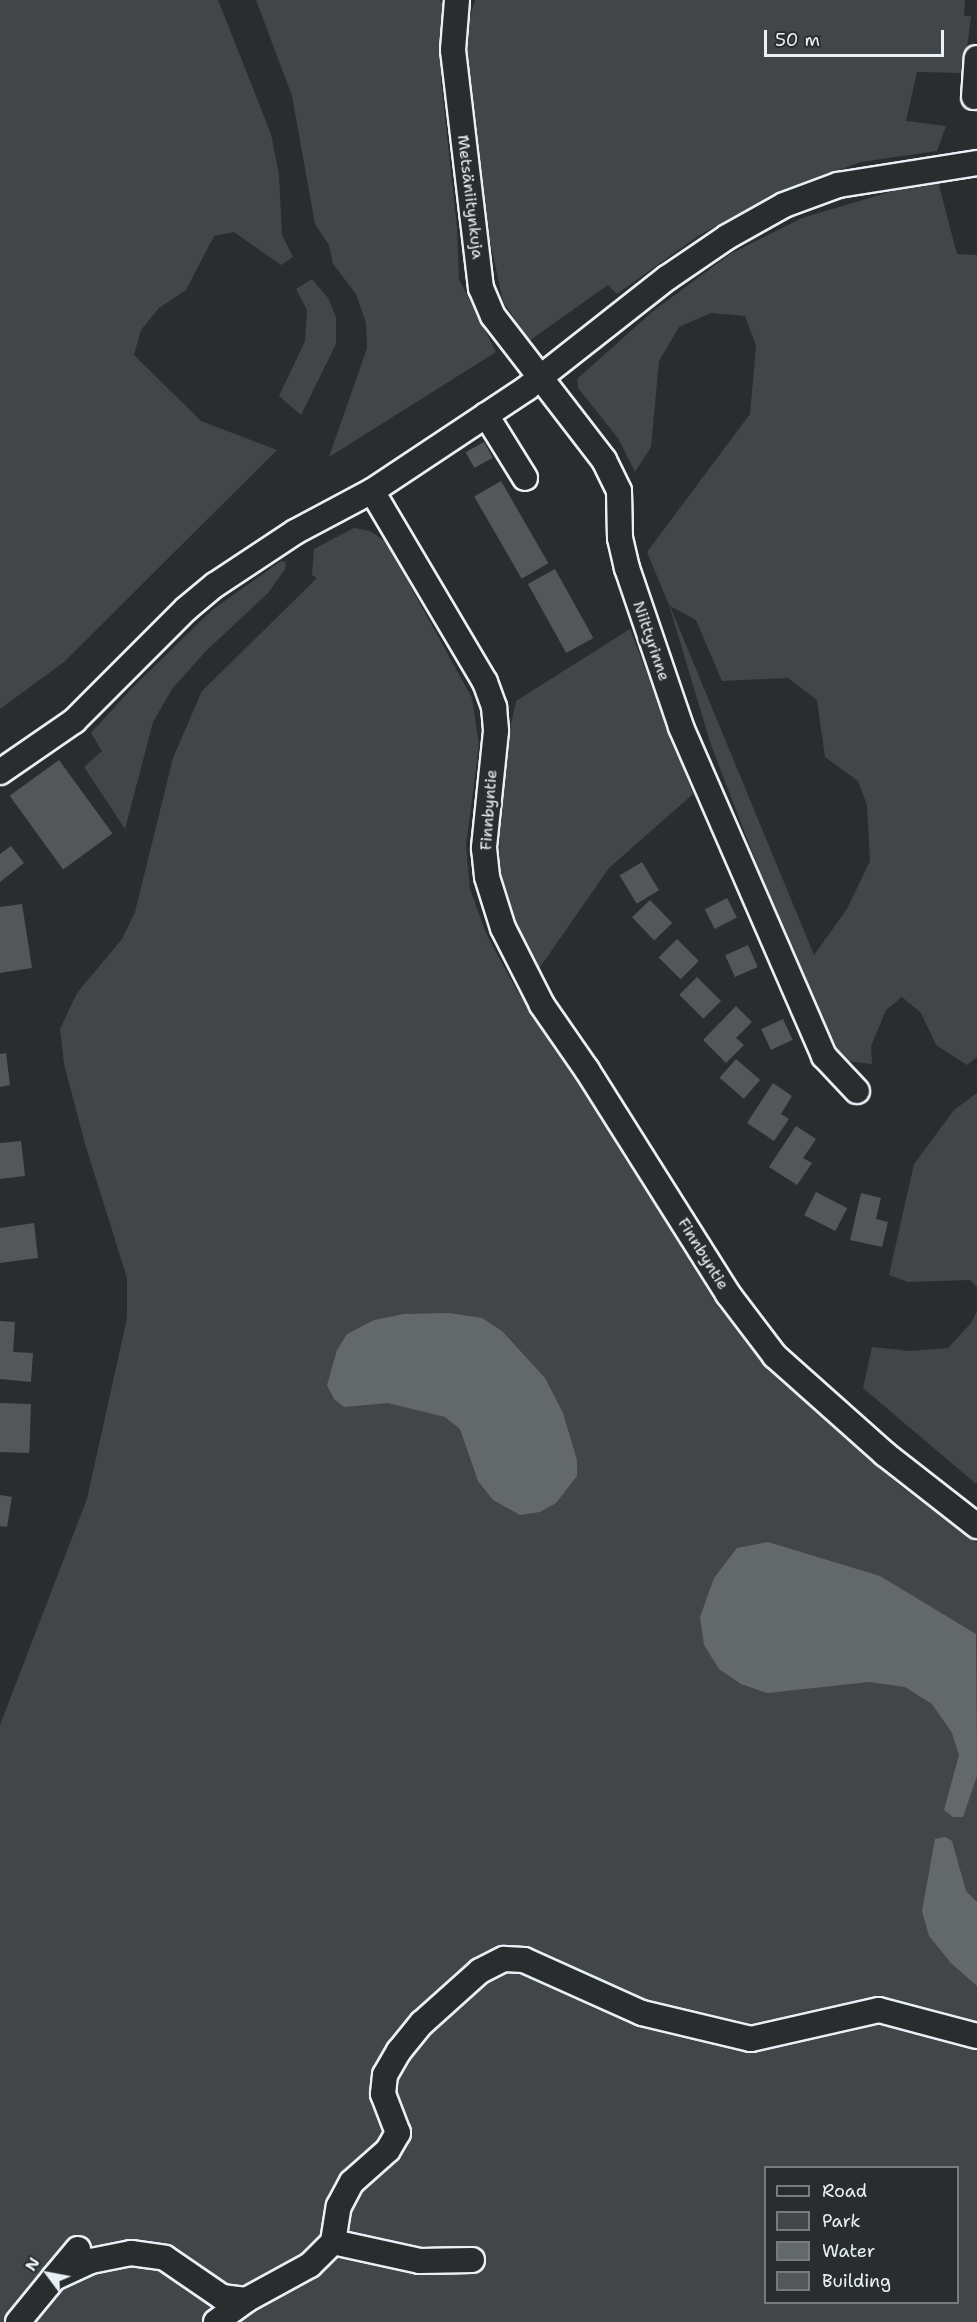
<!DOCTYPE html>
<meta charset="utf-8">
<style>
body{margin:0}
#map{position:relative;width:977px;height:2322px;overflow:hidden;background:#2a2d2e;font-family:"Shantell Sans",sans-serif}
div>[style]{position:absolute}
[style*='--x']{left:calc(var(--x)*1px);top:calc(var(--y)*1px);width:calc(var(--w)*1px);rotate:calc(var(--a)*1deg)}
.green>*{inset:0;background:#424648}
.water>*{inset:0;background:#63686b}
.building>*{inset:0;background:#535759;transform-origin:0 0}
.roads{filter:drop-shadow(2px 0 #e8f1f8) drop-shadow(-2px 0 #e8f1f8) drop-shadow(0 2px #e8f1f8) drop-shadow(0 -2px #e8f1f8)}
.minor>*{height:24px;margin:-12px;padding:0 12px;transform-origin:12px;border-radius:12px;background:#2a2d2e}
span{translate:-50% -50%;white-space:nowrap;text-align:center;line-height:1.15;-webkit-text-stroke:6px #2a2d2e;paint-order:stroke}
.street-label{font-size:16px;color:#e8f1f8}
.legend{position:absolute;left:764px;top:2166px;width:195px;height:138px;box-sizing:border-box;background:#2a2d2e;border:2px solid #767b7f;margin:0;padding:8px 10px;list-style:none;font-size:18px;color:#e8f1f8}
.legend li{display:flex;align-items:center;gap:12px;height:30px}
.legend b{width:30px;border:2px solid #767b7f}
.north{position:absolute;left:18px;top:2244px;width:60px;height:60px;-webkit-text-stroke:4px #2a2d2e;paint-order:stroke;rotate:302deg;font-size:16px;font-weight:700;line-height:24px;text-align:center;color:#e8f1f8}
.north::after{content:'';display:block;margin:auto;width:21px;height:27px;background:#e8f1f8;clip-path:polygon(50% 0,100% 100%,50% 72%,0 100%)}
.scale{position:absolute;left:764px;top:30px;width:180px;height:27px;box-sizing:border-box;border:3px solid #e8f1f8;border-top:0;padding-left:8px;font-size:18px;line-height:21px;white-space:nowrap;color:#e8f1f8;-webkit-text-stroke:4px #2a2d2e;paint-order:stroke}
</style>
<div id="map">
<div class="green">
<i style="clip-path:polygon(0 0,218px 0,271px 134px,279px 175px,282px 235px,293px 257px,281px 265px,234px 232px,214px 236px,186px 290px,159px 308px,141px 330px,134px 355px,201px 421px,277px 450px,64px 662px,0 709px)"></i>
<i style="clip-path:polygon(256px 0,440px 0,444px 8px,441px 79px,457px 228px,459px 279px,496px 352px,329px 457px,367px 348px,366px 323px,356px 294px,333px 264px,329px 245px,315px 224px,292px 96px)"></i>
<i style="clip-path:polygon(475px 0,965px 0,964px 16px,971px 16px,964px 73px,917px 72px,906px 121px,946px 126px,937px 151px,861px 162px,780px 191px,698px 236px,617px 294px,608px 285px,529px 341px,503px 301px,484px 214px,466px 88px,464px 37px)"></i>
<i style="clip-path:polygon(evenodd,937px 178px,957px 254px,977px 255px,977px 1057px,967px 1065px,936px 1045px,921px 1013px,902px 997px,886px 1010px,871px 1046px,872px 1064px,846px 1061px,835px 1049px,794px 961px,711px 745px,669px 605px,647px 552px,750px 414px,756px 346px,745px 316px,711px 313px,679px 327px,659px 361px,651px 447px,635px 472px,618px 438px,578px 388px,577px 379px,652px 312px,730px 254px,802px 218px,937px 178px,670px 606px,696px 620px,722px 681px,788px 678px,817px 700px,825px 757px,858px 781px,867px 805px,870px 861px,847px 909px,814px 955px,670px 606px)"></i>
<i style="clip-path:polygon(312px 279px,328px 298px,336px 317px,336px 344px,301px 415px,279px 396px,305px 341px,307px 310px,296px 289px)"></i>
<i style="clip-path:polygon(evenodd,354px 528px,370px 531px,386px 542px,472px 698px,479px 745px,466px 846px,470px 889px,486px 933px,517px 991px,587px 1093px,718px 1307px,794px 1390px,898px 1484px,977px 1543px,977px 2322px,0 2322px,0 1725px,87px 1499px,127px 1318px,127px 1278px,85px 1144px,64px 1064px,60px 1029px,77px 993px,122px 939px,135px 912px,173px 758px,202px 691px,317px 578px,312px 575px,314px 549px,354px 528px,766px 2168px,958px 2168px,958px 2302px,766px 2302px,766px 2168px)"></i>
<i style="clip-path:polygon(281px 561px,286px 562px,285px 569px,268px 593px,207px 650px,172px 689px,153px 722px,125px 829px,84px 767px,102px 751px,91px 733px,132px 688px,212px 610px)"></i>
<i style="clip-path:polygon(630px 629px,693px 794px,609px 868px,536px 973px,501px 885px,498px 819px,506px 747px,516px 701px)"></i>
<i style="clip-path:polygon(977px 1093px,977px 1287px,970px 1280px,908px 1282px,889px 1275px,914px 1164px,954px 1110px)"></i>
<i style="clip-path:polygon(977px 1311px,977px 1482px,975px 1483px,863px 1388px,872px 1347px,910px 1351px,948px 1348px,971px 1323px)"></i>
</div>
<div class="water">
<i style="clip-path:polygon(449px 1313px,482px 1318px,502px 1331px,545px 1378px,563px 1413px,577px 1460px,577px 1476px,556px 1503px,540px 1512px,520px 1515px,493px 1500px,478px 1481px,460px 1429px,445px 1417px,388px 1403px,344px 1407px,334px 1399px,327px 1385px,337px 1350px,347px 1334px,374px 1320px,404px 1314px)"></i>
<i style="clip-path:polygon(768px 1542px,880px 1576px,976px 1634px,977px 1776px,963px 1817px,953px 1817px,944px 1810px,959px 1755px,952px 1733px,932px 1704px,905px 1687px,869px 1682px,767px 1693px,741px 1684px,719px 1669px,704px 1645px,700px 1617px,714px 1578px,737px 1548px)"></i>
<i style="clip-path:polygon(945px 1837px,952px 1841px,966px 1891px,977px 1902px,977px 1986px,951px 1963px,929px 1936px,922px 1911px,935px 1839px)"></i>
</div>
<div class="building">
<i style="left:484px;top:442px;width:18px;height:21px;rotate:61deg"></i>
<i style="left:501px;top:481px;width:95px;height:31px;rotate:60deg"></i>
<i style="left:555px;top:569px;width:79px;height:31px;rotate:61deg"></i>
<i style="left:59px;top:760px;width:91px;height:61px;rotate:54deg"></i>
<i style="clip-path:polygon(11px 846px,24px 863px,0 882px,0 854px)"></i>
<i style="left:642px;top:862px;width:33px;height:26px;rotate:59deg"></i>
<i style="left:727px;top:898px;width:22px;height:25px;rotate:63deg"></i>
<i style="left:650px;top:900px;width:32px;height:25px;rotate:46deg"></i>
<i style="clip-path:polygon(22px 904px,32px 968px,0 973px,0 907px)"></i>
<i style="left:677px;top:939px;width:31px;height:26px;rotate:45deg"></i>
<i style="left:748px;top:945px;width:24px;height:25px;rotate:66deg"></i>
<i style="left:697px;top:977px;width:34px;height:25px;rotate:45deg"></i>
<i style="clip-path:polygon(736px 1006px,752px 1022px,736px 1038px,744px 1045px,726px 1063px,703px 1040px)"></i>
<i style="left:783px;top:1019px;width:23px;height:24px;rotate:65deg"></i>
<i style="clip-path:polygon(6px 1053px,10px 1085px,0 1087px,0 1054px)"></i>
<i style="left:736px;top:1059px;width:32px;height:25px;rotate:41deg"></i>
<i style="clip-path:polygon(773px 1083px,792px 1096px,781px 1114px,789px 1119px,774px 1141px,747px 1123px)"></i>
<i style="clip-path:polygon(796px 1126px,816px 1139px,803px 1158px,812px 1163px,797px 1185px,769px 1167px)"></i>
<i style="clip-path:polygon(21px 1141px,25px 1176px,0 1179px,0 1143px)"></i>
<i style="left:816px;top:1192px;width:35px;height:26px;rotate:27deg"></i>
<i style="clip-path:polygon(861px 1193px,881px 1198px,876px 1219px,888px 1222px,882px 1247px,850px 1240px)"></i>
<i style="clip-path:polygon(34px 1223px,38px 1258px,0 1263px,0 1228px)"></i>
<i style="clip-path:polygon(0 1321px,15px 1322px,13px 1352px,33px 1353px,31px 1382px,0 1379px)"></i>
<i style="left:0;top:1403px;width:31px;height:49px;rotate:2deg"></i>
<i style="clip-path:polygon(0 1495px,12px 1497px,7px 1527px,0 1526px)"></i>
</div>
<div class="roads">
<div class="minor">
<i style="--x:457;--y:0;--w:50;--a:94.6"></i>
<i style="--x:453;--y:50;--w:240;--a:83.3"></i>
<i style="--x:481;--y:288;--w:30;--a:67"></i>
<i style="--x:493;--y:316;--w:182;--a:52.4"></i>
<i style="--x:604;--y:460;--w:34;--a:64"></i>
<i style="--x:619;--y:491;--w:47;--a:88.8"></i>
<i style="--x:620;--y:538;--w:31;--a:77"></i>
<i style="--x:627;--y:568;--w:168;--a:71.2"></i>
<i style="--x:681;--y:727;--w:359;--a:66.5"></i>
<i style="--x:824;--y:1056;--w:48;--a:46.7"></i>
<i style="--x:974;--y:97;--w:39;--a:-86"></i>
<i style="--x:486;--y:415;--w:74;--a:58.2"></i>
<i style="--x:372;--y:491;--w:222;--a:59.4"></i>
<i style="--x:485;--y:682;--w:27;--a:70"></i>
<i style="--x:494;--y:707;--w:24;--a:85"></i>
<i style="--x:496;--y:731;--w:118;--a:95.9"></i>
<i style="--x:484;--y:848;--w:29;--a:84"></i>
<i style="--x:487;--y:877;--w:53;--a:72.6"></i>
<i style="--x:503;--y:928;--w:86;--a:63.1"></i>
<i style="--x:542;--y:1005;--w:79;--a:55.3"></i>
<i style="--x:587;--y:1070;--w:265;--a:57.8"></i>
<i style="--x:728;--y:1294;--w:78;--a:52.8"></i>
<i style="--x:775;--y:1356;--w:147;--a:41.7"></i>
<i style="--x:885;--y:1454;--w:117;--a:38"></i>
<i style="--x:0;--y:772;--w:90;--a:-34.6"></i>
<i style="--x:74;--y:721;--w:158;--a:-45"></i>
<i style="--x:186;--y:609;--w:38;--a:-40"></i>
<i style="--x:215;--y:585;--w:96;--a:-33.5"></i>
<i style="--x:295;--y:532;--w:87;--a:-28"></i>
<i style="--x:372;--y:491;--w:186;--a:-33.6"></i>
<i style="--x:527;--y:388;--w:178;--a:-38.2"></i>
<i style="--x:667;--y:278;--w:73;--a:-34.3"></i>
<i style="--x:727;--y:237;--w:65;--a:-29.3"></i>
<i style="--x:784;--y:205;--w:58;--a:-20.3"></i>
<i style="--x:838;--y:185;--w:141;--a:-9"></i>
<i style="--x:333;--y:2242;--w:89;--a:12.3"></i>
<i style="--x:420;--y:2261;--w:52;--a:-1.1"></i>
<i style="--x:78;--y:2249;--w:38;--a:130"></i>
<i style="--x:54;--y:2278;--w:41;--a:-24.7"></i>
<i style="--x:91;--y:2261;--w:41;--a:-11.3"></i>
<i style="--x:131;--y:2253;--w:34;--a:8"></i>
<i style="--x:165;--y:2258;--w:69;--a:34.4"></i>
<i style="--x:222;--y:2297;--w:24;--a:7"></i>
<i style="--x:18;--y:2322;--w:57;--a:-50.7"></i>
<i style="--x:216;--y:2322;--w:37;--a:-36"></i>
<i style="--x:246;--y:2300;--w:73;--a:-28.7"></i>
<i style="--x:310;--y:2265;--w:33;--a:-45"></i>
<i style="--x:333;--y:2242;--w:36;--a:-81"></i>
<i style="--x:339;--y:2206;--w:27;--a:-62"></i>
<i style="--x:352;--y:2182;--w:48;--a:-41.6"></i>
<i style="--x:388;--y:2150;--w:20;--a:-60"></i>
<i style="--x:398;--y:2133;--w:42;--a:-111"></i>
<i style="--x:383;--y:2094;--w:19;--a:-84"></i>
<i style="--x:385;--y:2075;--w:28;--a:-60"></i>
<i style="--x:399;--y:2051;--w:36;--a:-51"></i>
<i style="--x:422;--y:2023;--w:78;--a:-41.9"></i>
<i style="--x:480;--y:1971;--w:27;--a:-27"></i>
<i style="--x:504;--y:1959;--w:20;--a:3"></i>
<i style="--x:524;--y:1960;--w:129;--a:24.2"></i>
<i style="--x:642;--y:2013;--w:112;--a:13.4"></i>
<i style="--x:751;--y:2039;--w:131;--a:-12.8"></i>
<i style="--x:879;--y:2010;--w:101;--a:14.9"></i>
</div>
</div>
<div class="street-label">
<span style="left:470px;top:197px;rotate:83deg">Metsäniitynkuja</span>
<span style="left:651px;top:641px;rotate:71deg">Niittyrinne</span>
<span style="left:489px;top:810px;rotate:-86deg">Finnbyntie</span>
<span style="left:703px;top:1254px;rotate:58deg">Finnbyntie</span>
</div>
<ul class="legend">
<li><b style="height:8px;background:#2a2d2e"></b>Road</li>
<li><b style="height:16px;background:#424648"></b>Park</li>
<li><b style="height:16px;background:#63686b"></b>Water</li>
<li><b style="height:16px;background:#535759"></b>Building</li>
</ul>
<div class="north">N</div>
<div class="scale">50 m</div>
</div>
